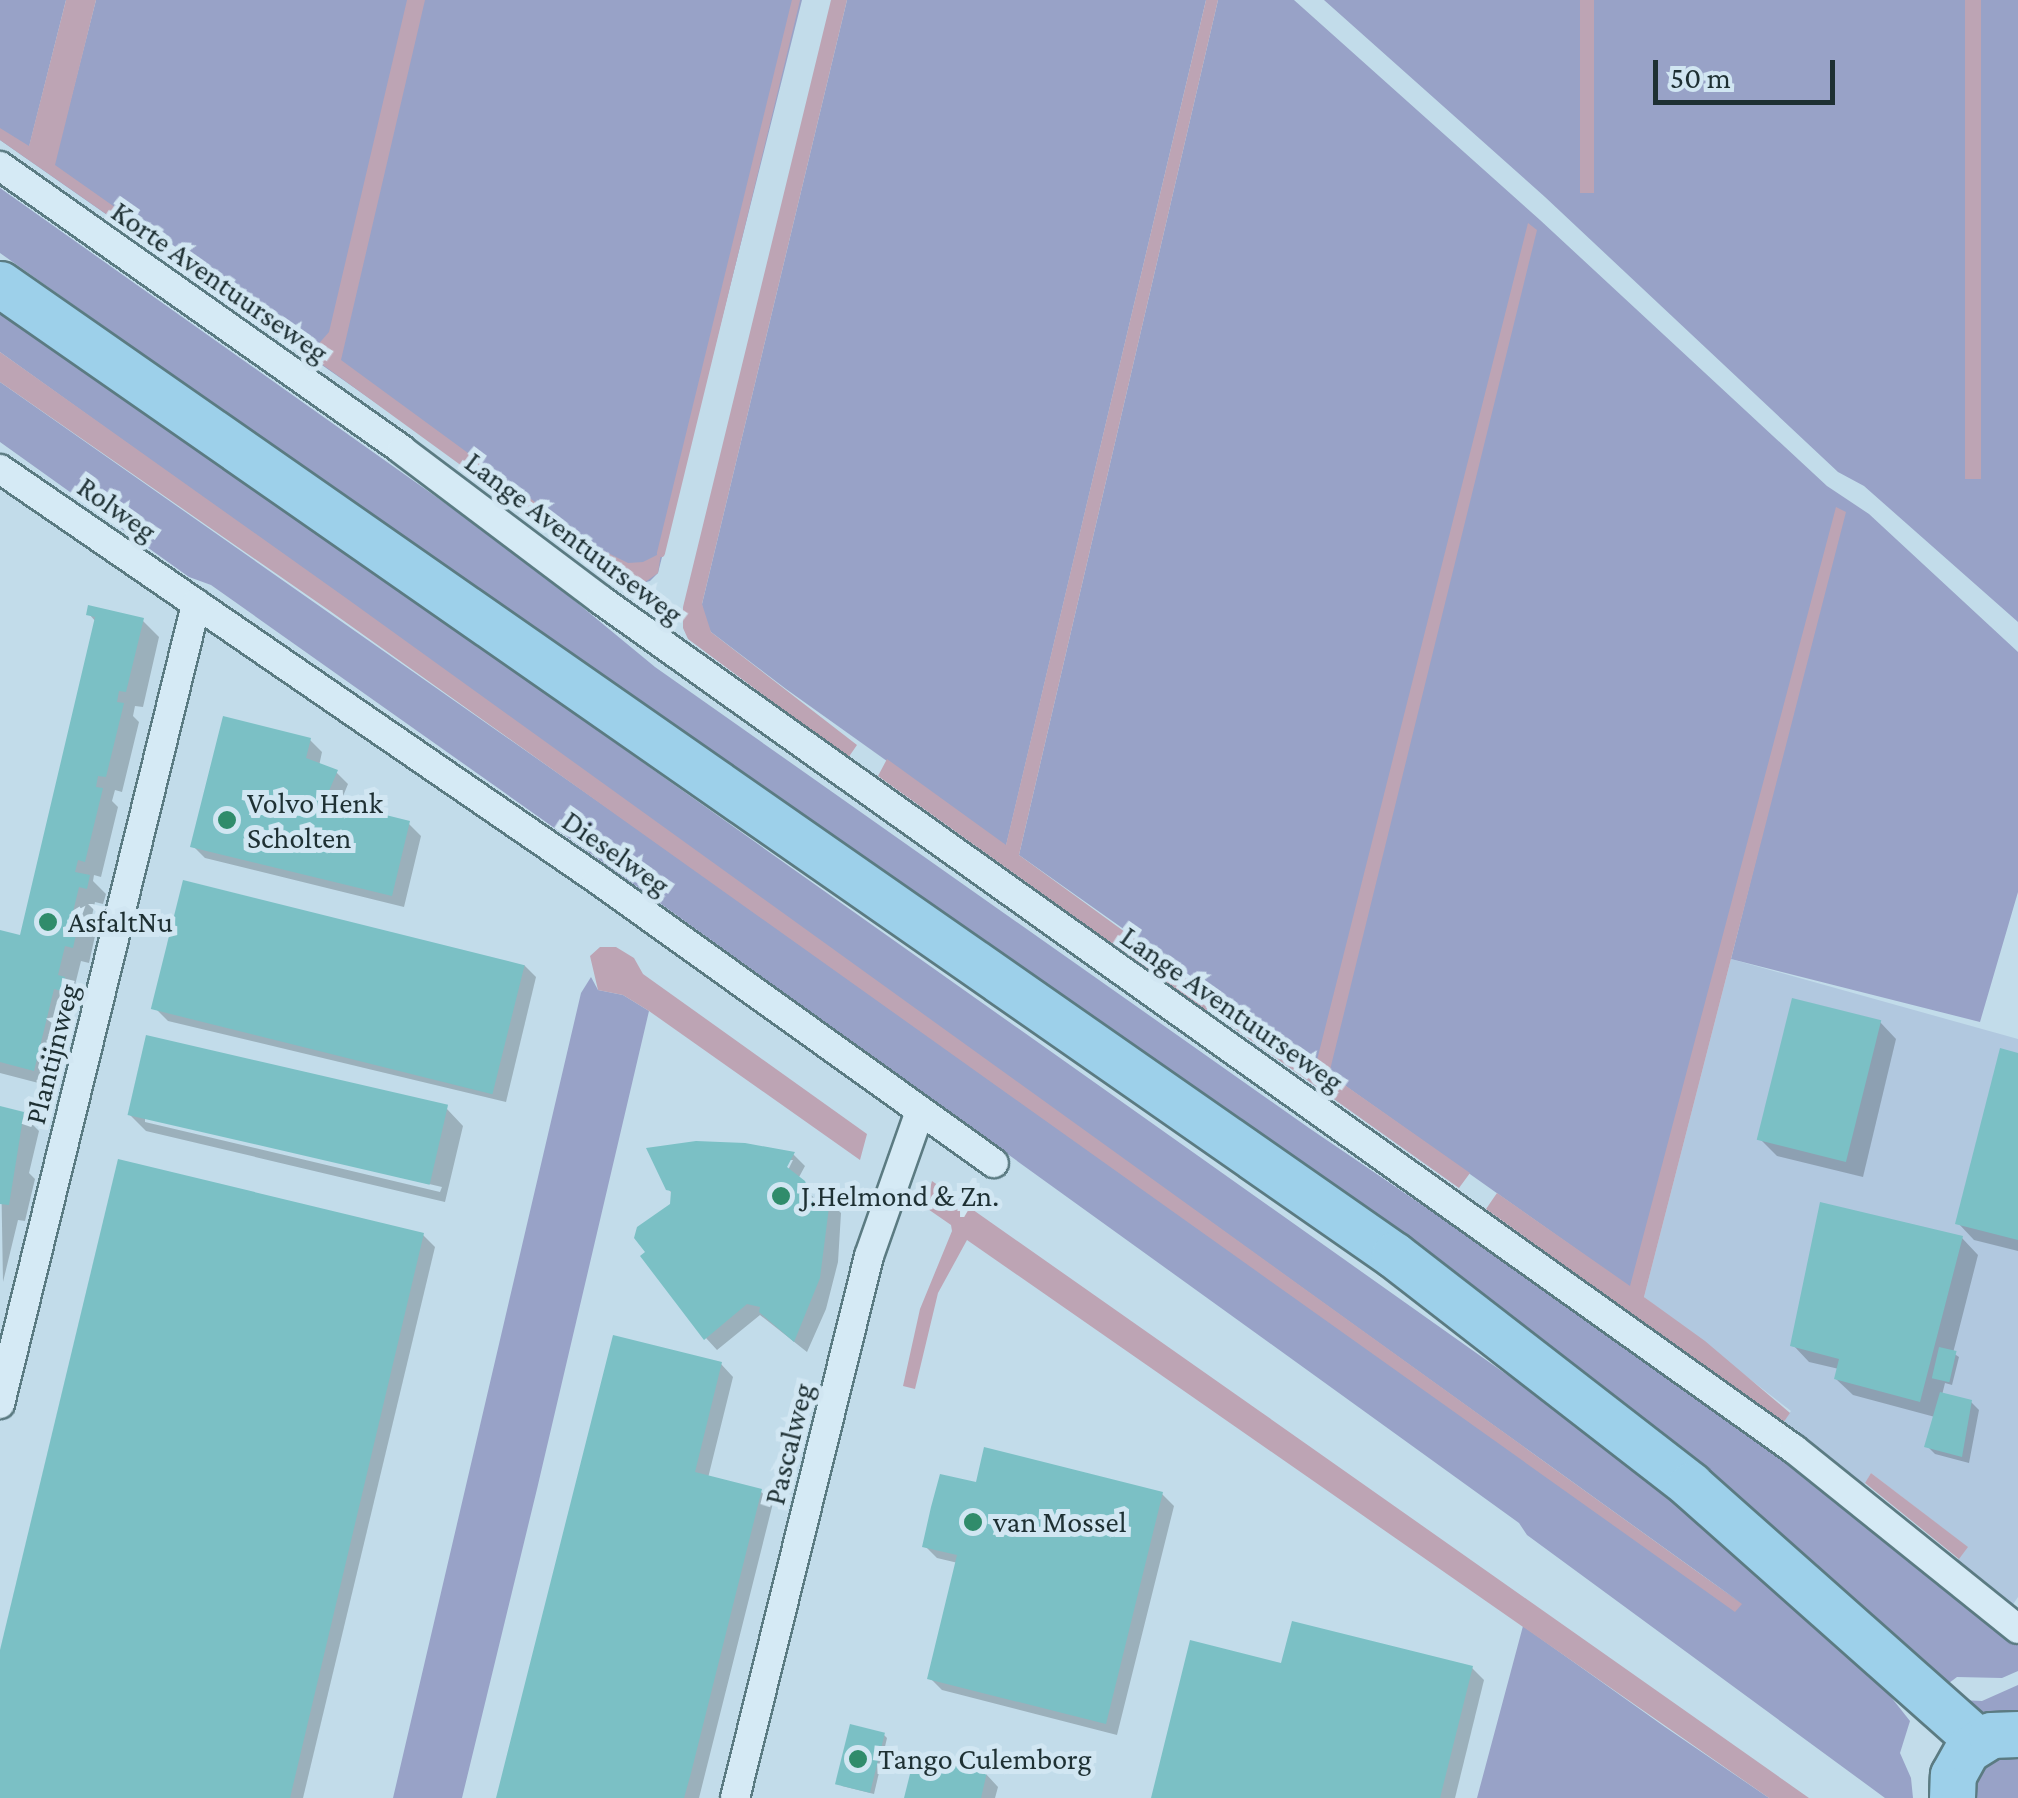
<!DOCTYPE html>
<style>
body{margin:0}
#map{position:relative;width:2018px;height:1798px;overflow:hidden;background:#c2dcea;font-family:"Crimson Pro",serif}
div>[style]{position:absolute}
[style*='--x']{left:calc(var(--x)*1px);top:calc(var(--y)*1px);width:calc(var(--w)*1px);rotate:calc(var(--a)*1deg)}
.farmland>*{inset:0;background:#b1c8df}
.green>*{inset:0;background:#98a2c7}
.water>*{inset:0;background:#bda4b4;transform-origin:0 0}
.shadow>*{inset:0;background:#0003}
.stream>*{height:8px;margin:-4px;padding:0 4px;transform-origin:4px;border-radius:4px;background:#bda4b4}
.building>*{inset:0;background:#7bc0c5;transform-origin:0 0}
.roads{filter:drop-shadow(2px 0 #5b7b82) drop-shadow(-2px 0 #5b7b82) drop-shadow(0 2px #5b7b82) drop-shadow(0 -2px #5b7b82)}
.street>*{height:28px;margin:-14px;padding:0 14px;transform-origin:14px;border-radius:14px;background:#d5eaf5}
.primary>*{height:45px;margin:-22.5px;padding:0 22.5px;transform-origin:22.5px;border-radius:22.5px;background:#9dd0ea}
.dots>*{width:28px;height:28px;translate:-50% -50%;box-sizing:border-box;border:5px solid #d1e6f2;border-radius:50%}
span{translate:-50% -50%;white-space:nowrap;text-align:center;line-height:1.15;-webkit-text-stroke:10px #d1e6f2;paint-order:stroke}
.street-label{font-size:30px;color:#1e3033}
.poi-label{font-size:30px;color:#1e3033}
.left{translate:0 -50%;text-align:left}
.scale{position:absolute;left:1653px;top:60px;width:182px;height:45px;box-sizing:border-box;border:5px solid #1e3033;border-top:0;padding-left:12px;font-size:30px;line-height:35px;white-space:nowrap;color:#1e3033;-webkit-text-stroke:8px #d1e6f2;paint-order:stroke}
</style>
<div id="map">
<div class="farmland">
<i style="clip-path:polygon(1731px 959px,2018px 1039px,2018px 1597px,2006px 1615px,1950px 1570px,1967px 1547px,1871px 1473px,1859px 1495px,1776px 1432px,1791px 1411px,1644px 1297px)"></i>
</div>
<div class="green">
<i style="clip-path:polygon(0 0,66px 0,29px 147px,54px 165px,96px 0,802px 0,658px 573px,650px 581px,628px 587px,419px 433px,0 140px)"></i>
<i style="clip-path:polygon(847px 0,1206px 0,1006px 846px,786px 689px,711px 632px,703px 619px,702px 604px)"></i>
<i style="clip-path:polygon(1218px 0,1294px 0,1540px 220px,1827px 486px,1869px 514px,2018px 652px,2018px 892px,1980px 1022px,1731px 959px,1781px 759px,1641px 1295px,1019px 855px)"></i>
<i style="clip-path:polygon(1324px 0,2018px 0,2018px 622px,1864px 486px,1838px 472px,1545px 197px)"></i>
<i style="clip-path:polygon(0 188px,524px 559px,655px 667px,1309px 1128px,1790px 1455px,2018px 1639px,2018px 1671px,2002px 1678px,1957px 1677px,1945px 1686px,1205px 1105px,0 253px)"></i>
<i style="clip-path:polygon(0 307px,1537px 1396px,1770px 1573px,1868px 1668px,1910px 1721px,1900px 1753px,1911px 1778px,1913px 1798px,1885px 1798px,1527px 1535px,1519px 1523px,618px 873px,211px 585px,189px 577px,0 442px,0 382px,1741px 1603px,0 352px)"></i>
<i style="clip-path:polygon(591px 977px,598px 990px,623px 995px,649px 1011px,537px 1489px,462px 1798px,393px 1798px,581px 993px)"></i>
<i style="clip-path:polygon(1523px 1626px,1665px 1727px,1769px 1798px,1477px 1798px)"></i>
<i style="clip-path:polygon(2018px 1685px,2018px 1720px,1975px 1723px,1960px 1700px,1982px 1701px)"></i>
<i style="clip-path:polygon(2006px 1753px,2018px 1758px,2018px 1798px,1973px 1798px,1971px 1785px,1982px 1764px)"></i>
</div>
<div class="water">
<i style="clip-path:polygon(66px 0,96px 0,55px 165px,315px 348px,329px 332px,407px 0,425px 0,341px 360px,598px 548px,628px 563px,643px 562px,661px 553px,658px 573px,641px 585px,628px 587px,330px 370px,0 140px,0 128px,29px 146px)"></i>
<i style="clip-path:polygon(831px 0,847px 0,702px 604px,711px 632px,857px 745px,848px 758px,688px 639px,683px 628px,683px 607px)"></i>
<i style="clip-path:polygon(1206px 0,1218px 0,1019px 855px,1213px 996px,1206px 1011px,878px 776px,887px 759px,1006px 845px)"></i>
<i style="left:1580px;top:0;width:14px;height:193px"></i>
<i style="left:1965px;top:0;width:16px;height:479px"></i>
<i style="clip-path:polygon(1528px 223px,1537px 230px,1329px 1074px,1470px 1173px,1459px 1188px,1228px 1024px,1236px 1009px,1316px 1064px)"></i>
<i style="clip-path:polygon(0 352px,346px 598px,1742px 1604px,1735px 1612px,330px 611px,0 382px)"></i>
<i style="clip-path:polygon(1836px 507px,1846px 512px,1644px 1297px,1705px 1341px,1790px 1413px,1783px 1423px,1486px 1209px,1497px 1193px,1630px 1286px)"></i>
<i style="clip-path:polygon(600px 947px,616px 947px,634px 958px,643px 974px,867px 1134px,860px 1160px,649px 1011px,623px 995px,598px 990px,590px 956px)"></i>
<i style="clip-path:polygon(932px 1181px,1258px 1410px,1809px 1798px,1769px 1798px,967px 1240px,938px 1293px,915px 1389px,903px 1386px,920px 1309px,952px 1231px,951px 1225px,925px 1207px)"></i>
<i style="clip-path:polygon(1871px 1473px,1968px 1547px,1959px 1559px,1865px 1483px)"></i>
</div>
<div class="shadow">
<i style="clip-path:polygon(89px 614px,143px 621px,159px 637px,143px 707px,135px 706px,133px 716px,139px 722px,122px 792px,115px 790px,112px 801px,118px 807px,101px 877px,94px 875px,93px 881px,106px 894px,103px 904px,95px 902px,89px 929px,95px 936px,89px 963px,81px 961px,74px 989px,81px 995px,78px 1006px,70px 1004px,50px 1086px,0 1073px,0 933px,22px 938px,96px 622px)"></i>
<i style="clip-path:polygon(310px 740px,322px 752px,319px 766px,336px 772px,348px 784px,339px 806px,409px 824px,421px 836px,404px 907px,205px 858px,193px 846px)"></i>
<i style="clip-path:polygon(524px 965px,536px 977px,506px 1102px,168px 1021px,156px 1009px)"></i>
<i style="clip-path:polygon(1880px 1022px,1896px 1039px,1863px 1177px,1777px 1156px,1760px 1139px)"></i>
<i style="clip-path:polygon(2018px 1055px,2018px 1251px,1974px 1240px,1958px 1223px)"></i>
<i style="clip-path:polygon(0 1109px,22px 1114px,39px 1131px,29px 1173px,35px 1179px,25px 1221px,18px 1220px,3px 1282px)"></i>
<i style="clip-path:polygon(evenodd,447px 1109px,463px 1126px,445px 1202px,146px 1131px,130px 1115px,447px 1109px,145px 1117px,442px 1187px,440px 1192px,145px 1122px,145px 1117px)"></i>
<i style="clip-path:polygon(evenodd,793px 1154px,805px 1166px,798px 1179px,819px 1204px,829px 1201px,841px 1213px,838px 1262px,826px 1309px,807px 1352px,760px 1315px,717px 1350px,706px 1338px,673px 1194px,668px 1189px,793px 1154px,788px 1160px,793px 1160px,783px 1180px,788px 1160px)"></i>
<i style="clip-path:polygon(423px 1235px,435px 1247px,303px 1798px,0 1798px,0 1655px)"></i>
<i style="clip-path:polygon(1962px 1238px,1978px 1255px,1953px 1353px,1959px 1357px,1952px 1385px,1945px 1383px,1942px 1395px,1971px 1402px,1979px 1410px,1969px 1463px,1935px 1454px,1927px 1446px,1935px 1417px,1853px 1395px,1836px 1379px,1839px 1369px,1809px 1362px,1793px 1345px)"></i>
<i style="clip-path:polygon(721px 1364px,733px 1377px,708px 1478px,760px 1491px,773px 1503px,699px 1798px,499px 1798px)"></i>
<i style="clip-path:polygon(1162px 1494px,1174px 1506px,1117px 1735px,942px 1690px,930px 1678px,958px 1563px,937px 1558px,925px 1546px)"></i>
<i style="clip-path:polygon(1283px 1666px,1472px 1668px,1484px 1680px,1455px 1798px,1154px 1798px)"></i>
<i style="clip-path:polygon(884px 1735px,887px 1738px,874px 1794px,842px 1786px,839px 1783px)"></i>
<i style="clip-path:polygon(986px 1774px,998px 1787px,995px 1798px,907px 1798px)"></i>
</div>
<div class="stream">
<i style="--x:661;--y:553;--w:569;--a:-76.28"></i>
</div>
<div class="building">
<i style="clip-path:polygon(88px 605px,144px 618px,126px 692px,119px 691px,117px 702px,124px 703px,106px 777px,98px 776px,96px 787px,103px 788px,85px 862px,78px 860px,75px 872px,90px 875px,87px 889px,79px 887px,72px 916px,80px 917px,73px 948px,65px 946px,58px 975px,65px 977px,62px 991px,54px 989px,34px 1071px,0 1062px,0 930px,20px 935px,95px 617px,86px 615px)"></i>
<i style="clip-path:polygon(223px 716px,311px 738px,306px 758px,338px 770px,325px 800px,410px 821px,392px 896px,190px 847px)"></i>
<i style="left:183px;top:880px;width:352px;height:133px;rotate:14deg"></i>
<i style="left:1792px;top:998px;width:92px;height:146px;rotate:14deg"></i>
<i style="left:146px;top:1035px;width:310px;height:82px;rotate:13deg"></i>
<i style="clip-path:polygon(2000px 1048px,2018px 1053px,2018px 1240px,1955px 1224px)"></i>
<i style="clip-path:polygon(0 1106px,24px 1112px,9px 1205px,0 1204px)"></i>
<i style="clip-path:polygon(696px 1141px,745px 1143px,795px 1152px,787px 1167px,805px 1181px,813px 1202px,830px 1199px,820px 1278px,794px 1342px,759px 1312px,760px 1307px,747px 1304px,704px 1340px,640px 1256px,645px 1252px,634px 1238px,637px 1227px,670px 1204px,671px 1191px,666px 1190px,646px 1148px)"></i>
<i style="clip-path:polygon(118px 1159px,424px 1233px,290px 1798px,0 1798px,0 1650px)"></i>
<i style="clip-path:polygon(1820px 1202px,1963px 1236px,1920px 1402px,1834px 1379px,1839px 1359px,1790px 1346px)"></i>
<i style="clip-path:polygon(613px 1335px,722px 1362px,695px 1472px,762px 1489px,691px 1773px,684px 1798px,496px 1798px)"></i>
<i style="left:1939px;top:1347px;width:18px;height:32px;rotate:13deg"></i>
<i style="clip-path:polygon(1940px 1392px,1972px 1400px,1962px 1457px,1924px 1447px)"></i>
<i style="clip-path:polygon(984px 1447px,1163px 1492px,1106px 1724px,927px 1679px,957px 1555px,922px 1547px,931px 1507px,940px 1474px,976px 1482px)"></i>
<i style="clip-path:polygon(1292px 1621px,1473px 1666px,1440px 1798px,1151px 1798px,1190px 1640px,1281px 1663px)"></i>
<i style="left:850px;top:1724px;width:36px;height:62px;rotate:14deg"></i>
<i style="clip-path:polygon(915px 1754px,987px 1772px,981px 1798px,904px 1798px)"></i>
</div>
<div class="roads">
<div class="street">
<i style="--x:0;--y:166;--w:492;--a:35.2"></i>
<i style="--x:402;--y:450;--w:249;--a:37"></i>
<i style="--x:601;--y:600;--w:1464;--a:35.44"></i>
<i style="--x:1794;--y:1449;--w:287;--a:38.8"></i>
<i style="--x:0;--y:469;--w:724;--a:34.48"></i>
<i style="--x:597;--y:879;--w:488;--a:35.6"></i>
<i style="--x:0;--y:1404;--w:824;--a:-76.23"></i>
<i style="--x:735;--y:1798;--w:558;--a:-76.11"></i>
<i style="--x:869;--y:1256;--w:154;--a:-70.6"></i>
</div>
<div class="primary">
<i style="--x:0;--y:284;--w:1699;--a:34.86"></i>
<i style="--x:1394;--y:1255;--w:375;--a:37.8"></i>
<i style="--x:1690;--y:1485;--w:385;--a:41.6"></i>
<i style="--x:1952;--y:1798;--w:23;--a:-88"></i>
<i style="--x:1953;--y:1775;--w:29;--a:-61"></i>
<i style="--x:1967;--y:1750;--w:28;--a:-32"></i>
<i style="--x:1991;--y:1735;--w:27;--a:-2"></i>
</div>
</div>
<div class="dots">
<i style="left:227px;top:820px;background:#308c6b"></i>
<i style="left:48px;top:922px;background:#308c6b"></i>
<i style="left:781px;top:1196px;background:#308c6b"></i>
<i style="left:973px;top:1522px;background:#308c6b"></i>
<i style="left:858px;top:1759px;background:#308c6b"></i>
</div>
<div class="street-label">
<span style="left:220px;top:282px;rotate:35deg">Korte Aventuurseweg</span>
<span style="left:117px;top:509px;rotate:35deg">Rolweg</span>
<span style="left:574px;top:538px;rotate:37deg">Lange Aventuurseweg</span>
<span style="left:616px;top:853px;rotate:35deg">Dieselweg</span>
<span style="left:1232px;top:1009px;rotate:35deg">Lange Aventuurseweg</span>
<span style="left:52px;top:1054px;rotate:-76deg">Plantijnweg</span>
<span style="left:789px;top:1444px;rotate:-76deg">Pascalweg</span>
</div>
<div class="poi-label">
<span class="left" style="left:247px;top:820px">Volvo Henk<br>Scholten</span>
<span class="left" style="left:68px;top:922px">AsfaltNu</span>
<span class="left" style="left:801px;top:1196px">J.Helmond &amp; Zn.</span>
<span class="left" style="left:993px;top:1522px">van Mossel</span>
<span class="left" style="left:878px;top:1759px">Tango Culemborg</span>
</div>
<div class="scale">50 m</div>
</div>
